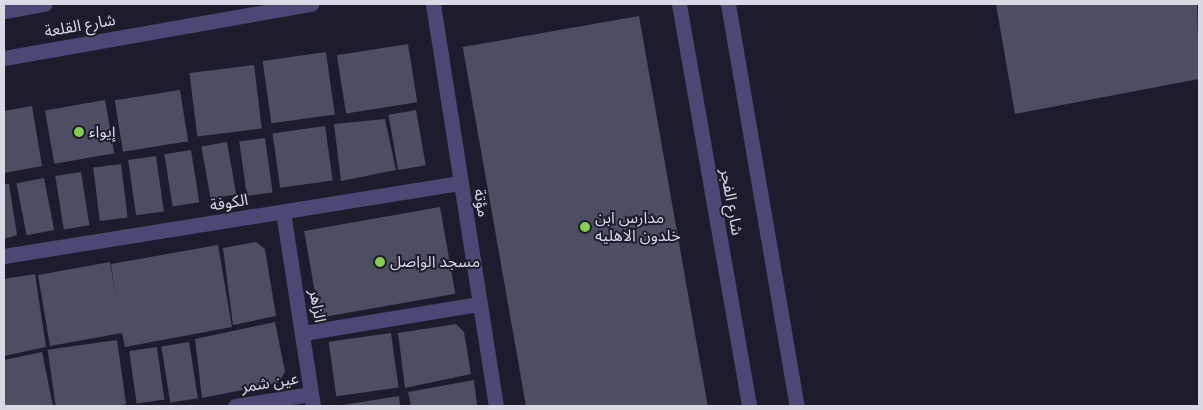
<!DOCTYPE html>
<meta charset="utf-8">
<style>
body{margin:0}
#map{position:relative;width:1203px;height:410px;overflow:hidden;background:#1c1c2d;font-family:"Public Sans","Noto Sans Arabic",sans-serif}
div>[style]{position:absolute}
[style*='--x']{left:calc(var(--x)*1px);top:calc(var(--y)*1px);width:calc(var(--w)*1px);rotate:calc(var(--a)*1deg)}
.building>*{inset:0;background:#4e4e63;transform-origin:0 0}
.minor>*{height:15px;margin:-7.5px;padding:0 7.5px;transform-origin:7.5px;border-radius:7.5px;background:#4a4975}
.dots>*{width:14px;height:14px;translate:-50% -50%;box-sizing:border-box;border:2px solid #1c1c2d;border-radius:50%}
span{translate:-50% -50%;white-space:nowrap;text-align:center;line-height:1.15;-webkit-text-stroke:4px #1c1c2d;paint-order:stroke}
.street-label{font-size:16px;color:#d9d9e6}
.poi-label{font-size:16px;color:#d9d9e6}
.left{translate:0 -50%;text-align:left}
.frame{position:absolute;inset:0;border:5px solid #d9d9e6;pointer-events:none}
</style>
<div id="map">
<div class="building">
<i style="clip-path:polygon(996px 4px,1197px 4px,1199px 79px,1015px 114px)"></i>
<i style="left:639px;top:16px;width:396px;height:179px;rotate:80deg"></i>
<i style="left:408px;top:44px;width:59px;height:72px;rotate:81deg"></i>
<i style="left:326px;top:52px;width:63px;height:64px;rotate:82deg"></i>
<i style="left:254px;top:65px;width:64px;height:65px;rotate:83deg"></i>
<i style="left:180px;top:90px;width:52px;height:66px;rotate:81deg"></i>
<i style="left:105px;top:100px;width:54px;height:61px;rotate:80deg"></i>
<i style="clip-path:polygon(32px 106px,42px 166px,4px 173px,4px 111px)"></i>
<i style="left:416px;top:110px;width:56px;height:28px;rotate:80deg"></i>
<i style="clip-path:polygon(385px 119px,396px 170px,341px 181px,334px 124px)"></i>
<i style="left:325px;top:126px;width:55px;height:53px;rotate:82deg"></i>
<i style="left:265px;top:138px;width:55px;height:26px;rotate:82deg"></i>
<i style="left:227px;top:142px;width:53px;height:26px;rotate:80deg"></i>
<i style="left:191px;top:150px;width:53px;height:27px;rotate:81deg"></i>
<i style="left:156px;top:156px;width:56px;height:28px;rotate:82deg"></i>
<i style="left:121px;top:164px;width:54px;height:28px;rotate:83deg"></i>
<i style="left:81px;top:172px;width:54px;height:26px;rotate:81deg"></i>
<i style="left:44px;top:178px;width:53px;height:28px;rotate:79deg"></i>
<i style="clip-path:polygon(4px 184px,9px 184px,17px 235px,4px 239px)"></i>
<i style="left:440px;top:207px;width:88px;height:138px;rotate:80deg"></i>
<i style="clip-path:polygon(256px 242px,265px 249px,276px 316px,233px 325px,223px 248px)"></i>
<i style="clip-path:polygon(218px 245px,232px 327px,125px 347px,122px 333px,50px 346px,38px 275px,110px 262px,116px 298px,111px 264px)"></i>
<i style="clip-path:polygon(35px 274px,46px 347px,4px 356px,4px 279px)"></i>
<i style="clip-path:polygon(275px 322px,285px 372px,278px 383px,202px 398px,195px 339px)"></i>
<i style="clip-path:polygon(456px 324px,464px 332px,471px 374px,405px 388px,398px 333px)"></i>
<i style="left:391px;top:333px;width:55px;height:63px;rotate:82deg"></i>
<i style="left:117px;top:340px;width:65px;height:70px;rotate:82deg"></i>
<i style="left:189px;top:342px;width:57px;height:28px;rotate:81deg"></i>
<i style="left:157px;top:347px;width:53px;height:28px;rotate:82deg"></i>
<i style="clip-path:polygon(42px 352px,53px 406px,4px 406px,4px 360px)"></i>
<i style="clip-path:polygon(474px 380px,477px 406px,411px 406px,408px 392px)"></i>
<i style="clip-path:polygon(399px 396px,400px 406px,343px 406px,343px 405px)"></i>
</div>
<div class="minor">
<i style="--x:433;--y:4;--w:407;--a:81.1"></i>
<i style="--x:679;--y:4;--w:408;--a:80.1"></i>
<i style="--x:728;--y:4;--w:408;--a:80.3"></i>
<i style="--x:4;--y:11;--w:41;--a:-9.9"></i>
<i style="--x:4;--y:58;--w:312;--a:-10"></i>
<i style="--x:283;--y:212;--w:196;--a:81.2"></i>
<i style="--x:4;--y:256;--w:462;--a:-9.1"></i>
<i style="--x:303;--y:333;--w:177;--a:-9.4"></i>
<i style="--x:235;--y:406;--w:77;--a:-9"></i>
</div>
<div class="dots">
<i style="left:79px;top:132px;background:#85cf4c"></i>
<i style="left:585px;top:227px;background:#85cf4c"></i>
<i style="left:380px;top:262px;background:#85cf4c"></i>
</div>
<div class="street-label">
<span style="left:80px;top:26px;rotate:-10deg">شارع القلعة</span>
<span style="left:731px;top:202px;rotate:80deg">شارع الفجر</span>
<span style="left:229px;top:203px;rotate:-9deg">الكوفة</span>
<span style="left:481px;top:203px;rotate:81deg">مؤتة</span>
<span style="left:317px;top:306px;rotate:80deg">الزاهر</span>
<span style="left:270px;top:383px;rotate:-9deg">عين شمر</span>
</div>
<div class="poi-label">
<span class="left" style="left:89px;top:132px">إيواء</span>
<span class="left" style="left:595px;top:227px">مدارس ابن<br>خلدون الاهليه</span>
<span class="left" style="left:390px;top:262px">مسجد الواصل</span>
</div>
<div class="frame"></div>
</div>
